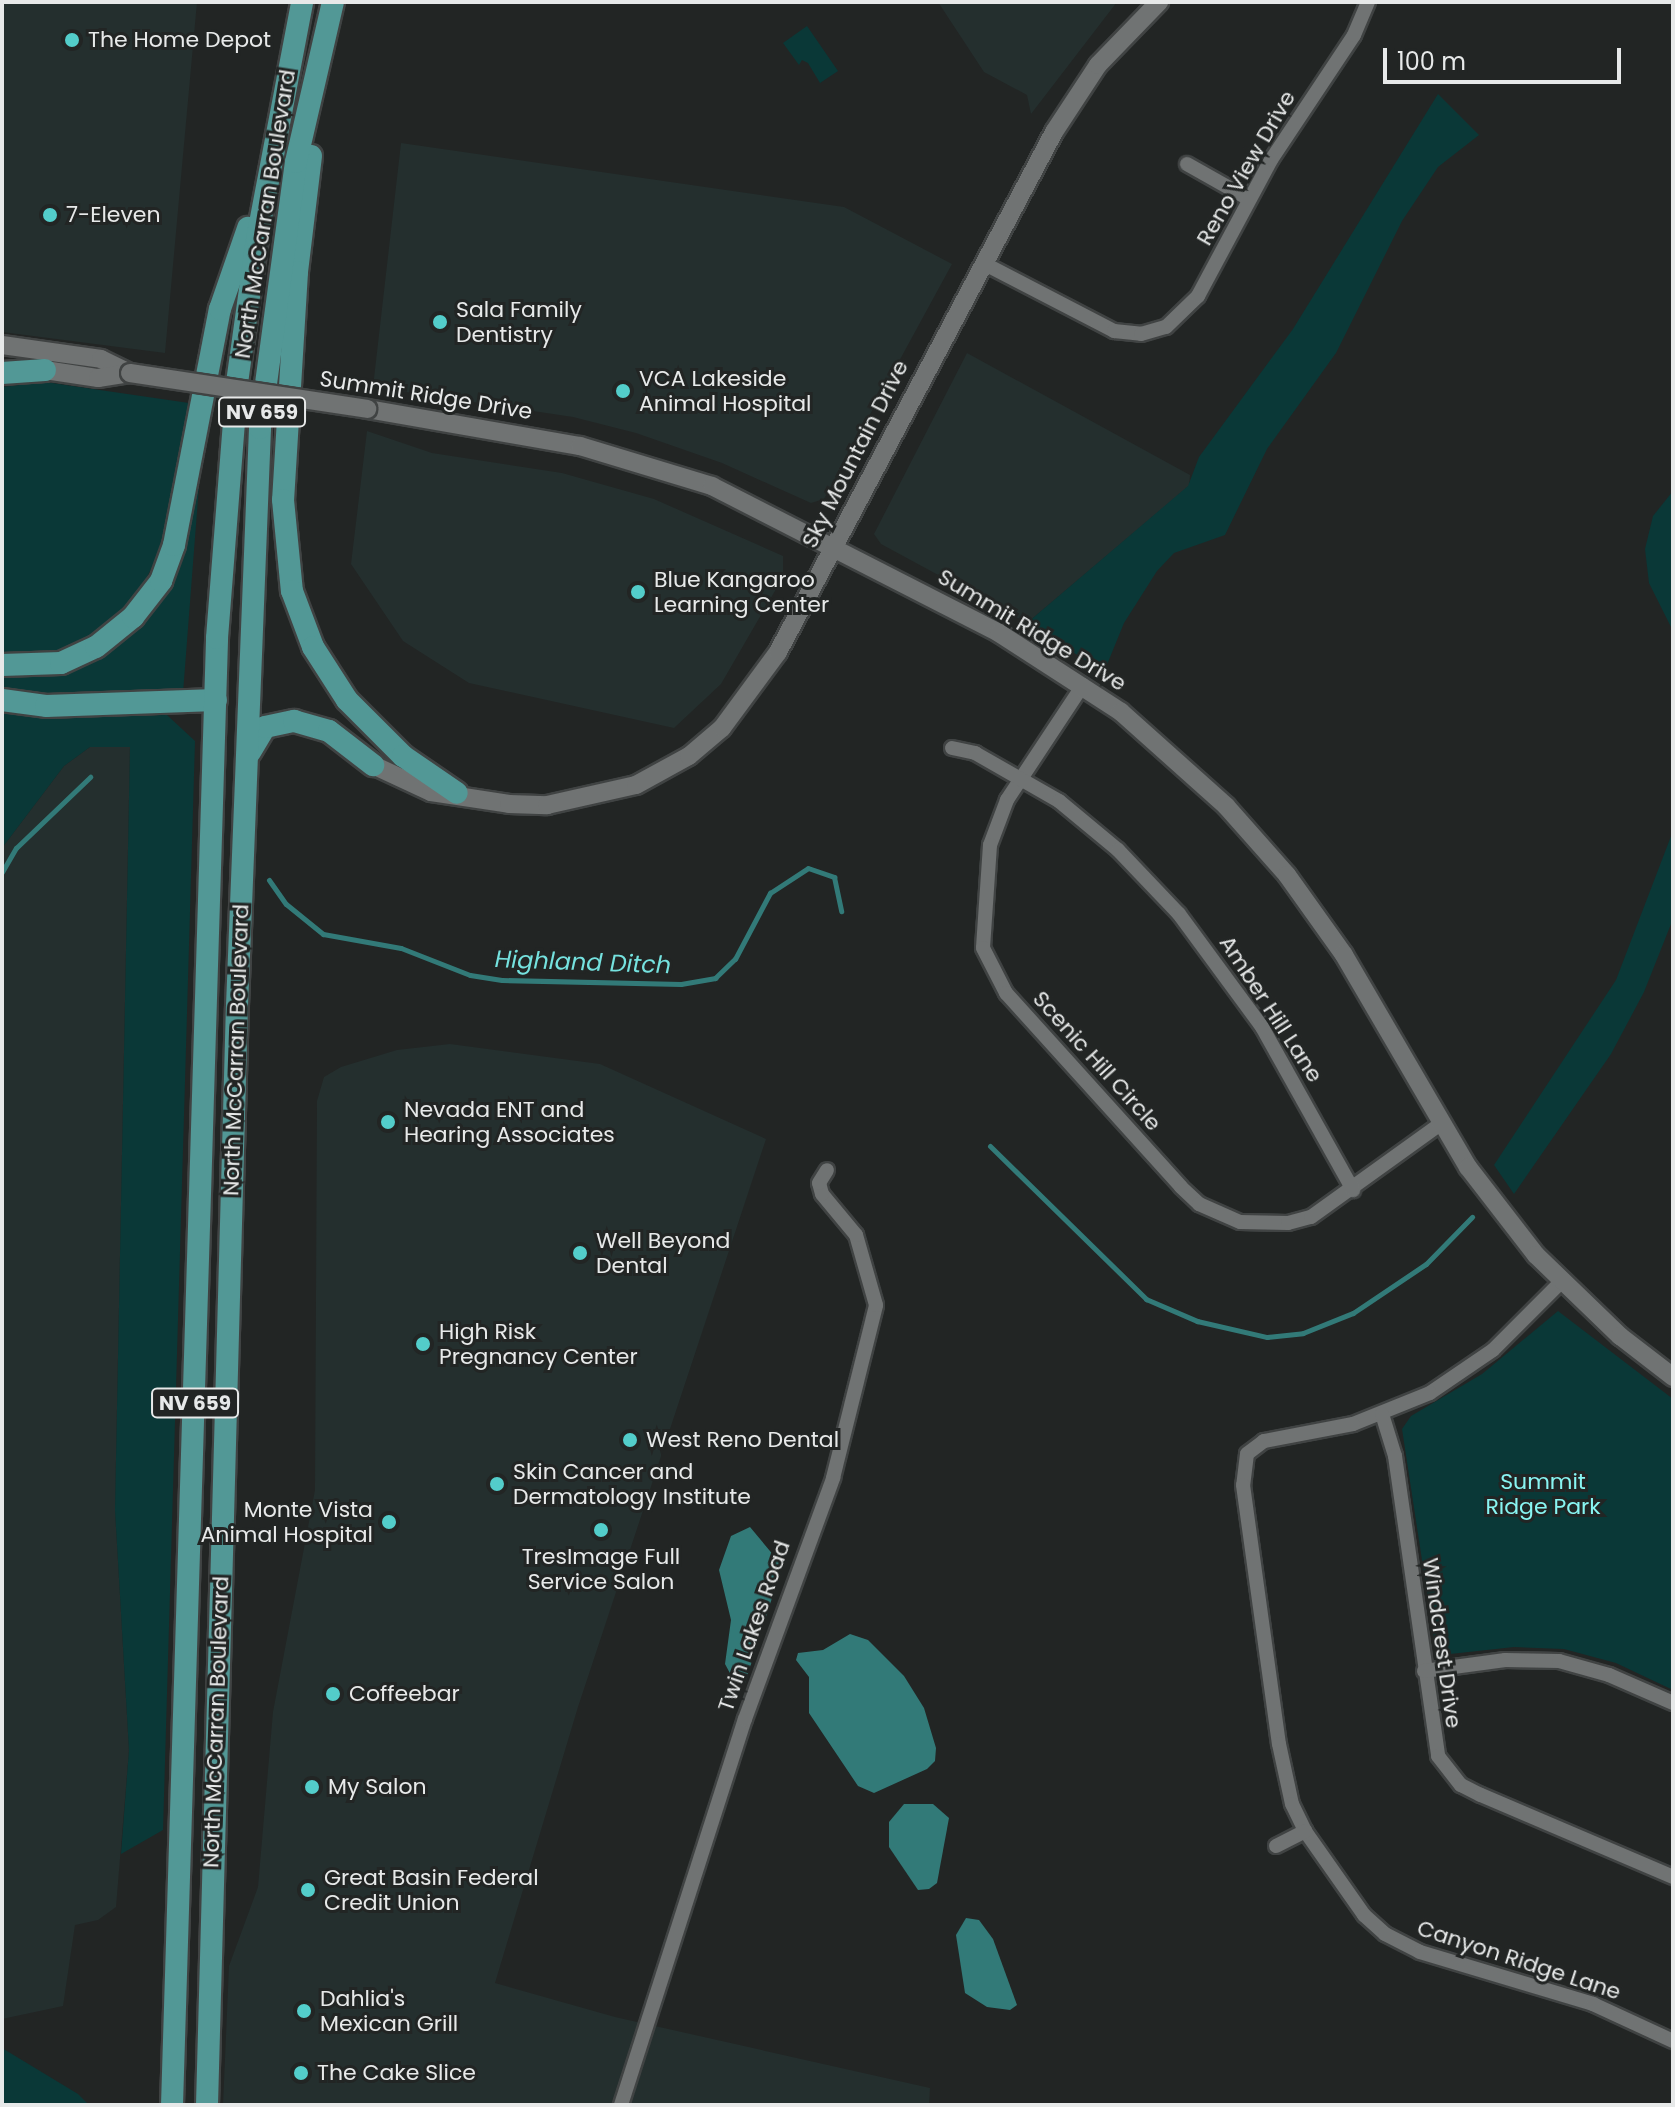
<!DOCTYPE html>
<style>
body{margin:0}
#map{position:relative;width:1675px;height:2107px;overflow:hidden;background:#222524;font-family:Poppins,sans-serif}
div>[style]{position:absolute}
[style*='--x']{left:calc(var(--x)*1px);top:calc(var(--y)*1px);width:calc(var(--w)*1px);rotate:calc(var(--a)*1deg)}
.built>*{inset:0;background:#242f2e}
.green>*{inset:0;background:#0a3837}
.water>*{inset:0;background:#327a78}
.stream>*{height:5px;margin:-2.5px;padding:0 2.5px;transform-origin:2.5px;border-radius:2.5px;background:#327a78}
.roads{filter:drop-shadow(2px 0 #404343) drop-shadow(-2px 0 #404343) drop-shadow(0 2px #404343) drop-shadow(0 -2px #404343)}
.minor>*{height:14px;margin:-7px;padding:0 7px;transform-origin:7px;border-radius:7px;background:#707373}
.tertiary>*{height:18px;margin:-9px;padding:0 9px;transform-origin:9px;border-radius:9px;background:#707373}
.primary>*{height:22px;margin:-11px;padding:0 11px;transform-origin:11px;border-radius:11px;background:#529896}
.bridges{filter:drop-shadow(2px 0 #404343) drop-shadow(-2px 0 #404343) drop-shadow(0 2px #404343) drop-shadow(0 -2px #404343)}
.tertiary-bridge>*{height:18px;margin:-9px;padding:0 9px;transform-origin:9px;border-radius:9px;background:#707373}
.dots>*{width:22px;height:22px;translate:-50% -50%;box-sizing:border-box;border:4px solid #222524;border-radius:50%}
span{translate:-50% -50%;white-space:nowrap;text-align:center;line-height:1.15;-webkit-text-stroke:6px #222524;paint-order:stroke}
.shield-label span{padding:2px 6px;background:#222524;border:2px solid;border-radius:6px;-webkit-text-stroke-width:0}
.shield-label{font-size:20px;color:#e7e9e9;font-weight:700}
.poi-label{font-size:22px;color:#e7e9e9}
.left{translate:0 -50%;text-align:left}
.right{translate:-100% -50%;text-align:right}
.street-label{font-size:22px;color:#e7e9e9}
.park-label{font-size:22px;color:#88f5f2}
.water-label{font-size:24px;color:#75e2df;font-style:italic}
.frame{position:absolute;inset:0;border:4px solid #e7e9e9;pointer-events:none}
.scale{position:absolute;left:1383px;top:48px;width:238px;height:36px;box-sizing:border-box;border:4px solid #e7e9e9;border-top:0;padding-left:10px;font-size:24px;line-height:28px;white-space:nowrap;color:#e7e9e9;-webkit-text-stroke:6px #222524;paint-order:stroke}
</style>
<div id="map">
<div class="built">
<i style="clip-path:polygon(2px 2px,197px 2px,165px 353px,2px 332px)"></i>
<i style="clip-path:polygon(938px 2px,1117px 2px,1031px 114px,1027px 95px,984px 72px)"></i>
<i style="clip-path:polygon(401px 143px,844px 207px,952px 264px,824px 499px,811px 503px,722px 463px,636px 433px,573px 417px,373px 387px)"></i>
<i style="clip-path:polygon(967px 353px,1190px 475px,1189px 486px,1027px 623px,881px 544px,874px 534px)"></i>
<i style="clip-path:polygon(367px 431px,432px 453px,562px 473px,654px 499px,783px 556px,783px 577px,721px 684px,674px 728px,469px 683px,403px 641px,351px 564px)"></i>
<i style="clip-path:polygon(130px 746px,115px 1510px,129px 1750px,116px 1907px,98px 1920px,75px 1925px,63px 2006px,2px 2019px,2px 848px,64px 766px,90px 747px)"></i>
<i style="clip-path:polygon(450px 1044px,600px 1064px,766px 1139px,578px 1707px,495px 1983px,615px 2017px,930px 2088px,929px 2105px,223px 2105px,229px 1966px,258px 1887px,273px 1712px,315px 1490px,317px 1101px,324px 1077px,341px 1067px,397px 1050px)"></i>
</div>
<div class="green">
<i style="clip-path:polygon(807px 26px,838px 71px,820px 83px,808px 63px,802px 60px,799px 65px,783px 43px)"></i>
<i style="clip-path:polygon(1438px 94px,1479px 135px,1438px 167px,1402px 221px,1336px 353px,1267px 449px,1225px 535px,1174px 553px,1157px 571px,1124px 623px,1104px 672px,1027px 623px,1188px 486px,1199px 457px,1293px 329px)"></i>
<i style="clip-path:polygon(45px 382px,189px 403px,164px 543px,138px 595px,103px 629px,66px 650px,2px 654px,2px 387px)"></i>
<i style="clip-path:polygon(202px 447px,183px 693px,37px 699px,2px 693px,2px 673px,132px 627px)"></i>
<i style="clip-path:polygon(1673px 491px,1673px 631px,1649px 583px,1645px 549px,1653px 516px)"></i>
<i style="clip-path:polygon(2px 712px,46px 717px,167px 715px,195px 741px,163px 1830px,121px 1854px,129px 1750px,115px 1510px,130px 747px,90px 747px,64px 766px,2px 848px)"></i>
<i style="clip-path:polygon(1673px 831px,1673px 919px,1644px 992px,1611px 1054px,1514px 1194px,1494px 1165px,1616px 980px)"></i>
<i style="clip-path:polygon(1558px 1311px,1673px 1399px,1673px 1690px,1616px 1663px,1564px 1649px,1514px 1647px,1450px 1654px,1435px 1645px,1402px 1429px,1411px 1416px,1482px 1374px)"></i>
<i style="clip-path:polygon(2px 2048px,78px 2094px,89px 2105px,2px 2105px)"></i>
</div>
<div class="water">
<i style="clip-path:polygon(750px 1527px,780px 1563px,779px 1576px,745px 1683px,732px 1677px,725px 1664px,731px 1620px,719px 1570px,731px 1536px)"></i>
<i style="clip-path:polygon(850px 1634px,868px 1640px,904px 1676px,924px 1708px,936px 1748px,935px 1761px,927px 1769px,874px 1793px,858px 1786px,809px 1713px,809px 1677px,796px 1660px,798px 1653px,823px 1650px)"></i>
<i style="clip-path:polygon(904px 1804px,933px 1804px,949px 1818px,937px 1883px,929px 1889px,918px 1890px,889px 1847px,889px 1822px)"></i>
<i style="clip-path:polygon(966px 1918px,979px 1920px,993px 1939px,1017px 2005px,1010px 2010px,987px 2007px,965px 1993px,956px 1935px)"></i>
</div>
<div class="stream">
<i style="--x:2;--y:872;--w:28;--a:-60"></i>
<i style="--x:16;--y:848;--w:103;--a:-43.8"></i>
<i style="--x:269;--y:880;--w:29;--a:55"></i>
<i style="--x:286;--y:904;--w:48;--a:39"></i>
<i style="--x:323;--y:934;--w:79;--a:10.2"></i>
<i style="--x:401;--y:948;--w:74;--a:21.4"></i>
<i style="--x:470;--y:975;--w:32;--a:9"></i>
<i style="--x:502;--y:980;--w:179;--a:1.3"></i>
<i style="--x:681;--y:984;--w:35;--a:-10"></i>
<i style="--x:715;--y:978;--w:28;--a:-44"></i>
<i style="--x:735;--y:959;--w:75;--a:-62.1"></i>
<i style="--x:770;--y:893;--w:45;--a:-33.3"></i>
<i style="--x:808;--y:868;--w:28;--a:19"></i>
<i style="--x:834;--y:877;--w:35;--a:78"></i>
<i style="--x:990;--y:1146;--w:219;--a:44.4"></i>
<i style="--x:1146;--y:1299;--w:56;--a:23.3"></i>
<i style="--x:1197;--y:1321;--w:72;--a:12.9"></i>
<i style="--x:1267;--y:1337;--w:36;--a:-6"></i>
<i style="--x:1303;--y:1333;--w:54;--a:-21.8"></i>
<i style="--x:1353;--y:1313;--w:88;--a:-33.9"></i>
<i style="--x:1426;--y:1264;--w:66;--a:-45.6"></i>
</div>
<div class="roads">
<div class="minor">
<i style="--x:1187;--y:164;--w:71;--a:29.4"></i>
<i style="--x:983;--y:263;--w:148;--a:27.4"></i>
<i style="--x:1114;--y:331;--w:27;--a:6"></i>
<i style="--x:1141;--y:334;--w:26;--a:-16"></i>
<i style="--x:1166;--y:327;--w:45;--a:-44.1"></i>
<i style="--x:1198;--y:296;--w:154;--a:-61.8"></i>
<i style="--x:1271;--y:160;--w:150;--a:-56.4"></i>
<i style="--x:1354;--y:35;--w:36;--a:-67"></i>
<i style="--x:1083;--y:685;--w:138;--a:123.5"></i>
<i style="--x:1007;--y:800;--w:48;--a:110.7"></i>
<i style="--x:990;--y:845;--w:103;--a:93.9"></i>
<i style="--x:983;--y:948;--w:51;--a:62.9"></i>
<i style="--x:1006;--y:993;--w:261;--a:47.9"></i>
<i style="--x:1181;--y:1187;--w:25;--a:43"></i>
<i style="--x:1199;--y:1204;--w:45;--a:23.7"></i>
<i style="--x:1240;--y:1222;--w:48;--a:1.2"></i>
<i style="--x:1288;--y:1223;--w:24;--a:-15"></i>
<i style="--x:1311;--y:1217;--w:161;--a:-35.7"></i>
<i style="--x:952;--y:748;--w:24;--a:12"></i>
<i style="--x:975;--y:753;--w:97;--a:29.7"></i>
<i style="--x:1059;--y:801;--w:77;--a:39.7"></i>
<i style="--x:1118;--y:850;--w:88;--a:46.4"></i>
<i style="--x:1179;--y:914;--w:140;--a:53.7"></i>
<i style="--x:1262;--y:1027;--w:187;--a:60.8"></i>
<i style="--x:1561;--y:1282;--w:96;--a:135"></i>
<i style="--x:1493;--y:1350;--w:76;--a:145.7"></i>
<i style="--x:1430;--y:1393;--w:83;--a:158.1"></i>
<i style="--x:1353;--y:1424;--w:91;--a:169.2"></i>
<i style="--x:1264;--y:1441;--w:21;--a:143"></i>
<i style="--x:1247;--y:1454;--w:31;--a:97"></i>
<i style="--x:1243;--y:1485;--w:261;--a:82.1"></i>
<i style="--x:1279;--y:1744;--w:61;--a:77.8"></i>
<i style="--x:1292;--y:1804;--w:30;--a:64"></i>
<i style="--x:1305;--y:1831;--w:103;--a:54.9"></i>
<i style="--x:1364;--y:1915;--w:28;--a:42"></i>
<i style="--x:1385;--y:1934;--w:39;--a:27"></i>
<i style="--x:1420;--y:1952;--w:181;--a:16.7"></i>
<i style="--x:1593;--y:2004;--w:88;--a:24.8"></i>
<i style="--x:1382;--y:1414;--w:44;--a:72.8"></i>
<i style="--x:1395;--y:1456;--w:303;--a:81.8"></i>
<i style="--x:1438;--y:1756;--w:37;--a:52"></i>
<i style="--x:1461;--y:1785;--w:22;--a:27"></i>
<i style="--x:1481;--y:1795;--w:209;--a:23.1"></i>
<i style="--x:1424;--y:1671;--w:82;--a:-7.7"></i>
<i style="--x:1505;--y:1660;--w:54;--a:1.1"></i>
<i style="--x:1559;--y:1661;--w:52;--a:15.6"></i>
<i style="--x:1609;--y:1675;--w:70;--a:23.6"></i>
<i style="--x:1276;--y:1846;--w:33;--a:-27"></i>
<i style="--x:621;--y:2105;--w:405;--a:-72.2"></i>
<i style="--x:745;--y:1719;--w:257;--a:-69.9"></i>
<i style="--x:833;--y:1478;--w:178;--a:-76"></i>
<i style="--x:876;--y:1305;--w:73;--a:-105.9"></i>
<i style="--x:856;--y:1235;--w:53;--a:-129.7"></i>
<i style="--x:822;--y:1194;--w:11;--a:-105"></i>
<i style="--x:819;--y:1183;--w:15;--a:-58"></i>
</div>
<div class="tertiary">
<i style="--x:2;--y:345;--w:100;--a:8"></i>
<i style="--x:101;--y:359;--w:32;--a:26"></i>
<i style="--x:45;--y:370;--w:54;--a:8.6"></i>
<i style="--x:98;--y:378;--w:32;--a:-9"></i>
<i style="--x:367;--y:409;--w:216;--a:9.9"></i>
<i style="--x:580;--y:446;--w:138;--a:16.9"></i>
<i style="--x:712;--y:486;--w:322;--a:27.1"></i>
<i style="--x:999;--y:633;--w:145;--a:32.9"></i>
<i style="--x:1121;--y:712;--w:141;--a:41.8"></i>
<i style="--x:1226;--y:806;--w:92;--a:48.5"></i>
<i style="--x:1287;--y:875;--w:98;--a:54.5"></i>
<i style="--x:1344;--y:955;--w:246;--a:59.7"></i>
<i style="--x:1468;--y:1167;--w:111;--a:52.3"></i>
<i style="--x:1536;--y:1255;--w:117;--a:44"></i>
<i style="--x:1620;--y:1336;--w:67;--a:37.7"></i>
<i style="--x:373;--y:765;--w:64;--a:25"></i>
<i style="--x:431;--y:792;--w:79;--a:8.7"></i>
<i style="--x:509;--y:804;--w:38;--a:2"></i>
<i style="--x:547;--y:805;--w:91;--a:-12.7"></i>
<i style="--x:636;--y:785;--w:60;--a:-28.7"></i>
<i style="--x:689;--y:756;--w:43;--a:-40.3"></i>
<i style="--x:722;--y:728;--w:94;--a:-53.6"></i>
<i style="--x:778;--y:652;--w:589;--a:-62.04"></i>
<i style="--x:1054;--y:132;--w:80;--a:-56.7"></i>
<i style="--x:1098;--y:65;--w:88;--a:-45.9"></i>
</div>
<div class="primary">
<i style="--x:311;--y:156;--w:117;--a:96.9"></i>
<i style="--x:297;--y:272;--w:228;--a:93.5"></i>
<i style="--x:283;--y:500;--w:91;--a:84.4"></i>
<i style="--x:292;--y:591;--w:60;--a:69.4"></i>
<i style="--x:313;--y:647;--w:63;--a:57.3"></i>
<i style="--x:347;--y:700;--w:79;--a:45"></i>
<i style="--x:403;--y:756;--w:65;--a:34.4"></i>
<i style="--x:2;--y:373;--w:43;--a:-4"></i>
<i style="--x:2;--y:665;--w:59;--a:-1.9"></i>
<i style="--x:61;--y:663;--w:38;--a:-25"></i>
<i style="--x:96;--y:647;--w:48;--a:-39"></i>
<i style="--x:133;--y:617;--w:46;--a:-52.1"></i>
<i style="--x:161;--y:581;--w:38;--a:-70"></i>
<i style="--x:174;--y:545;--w:240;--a:-79"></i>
<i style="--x:220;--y:309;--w:86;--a:-70.9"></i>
<i style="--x:2;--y:700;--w:44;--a:7.8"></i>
<i style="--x:46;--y:706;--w:170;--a:-2"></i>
<i style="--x:250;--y:752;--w:29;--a:-59"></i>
<i style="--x:265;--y:727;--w:30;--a:-12"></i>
<i style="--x:294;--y:721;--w:36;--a:16"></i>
<i style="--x:329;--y:731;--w:56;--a:37.7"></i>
<i style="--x:172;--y:2105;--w:1468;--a:-88.24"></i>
<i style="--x:217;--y:638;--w:256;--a:-85.5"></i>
<i style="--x:237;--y:383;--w:145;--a:-82.1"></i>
<i style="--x:257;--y:239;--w:241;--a:-79.2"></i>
<i style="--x:207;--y:2105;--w:1099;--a:-88.44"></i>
<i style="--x:237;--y:1006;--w:578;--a:-87.72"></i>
<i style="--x:260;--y:428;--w:268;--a:-82.3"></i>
<i style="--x:296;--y:162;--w:164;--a:-77"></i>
</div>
</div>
<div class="bridges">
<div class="tertiary-bridge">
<i style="--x:130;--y:373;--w:240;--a:8.6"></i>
</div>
</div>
<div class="dots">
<i style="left:72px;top:40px;background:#53cdca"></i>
<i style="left:50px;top:215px;background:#53cdca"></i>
<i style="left:440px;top:322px;background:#53cdca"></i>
<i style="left:623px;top:391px;background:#53cdca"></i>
<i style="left:638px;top:592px;background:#53cdca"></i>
<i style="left:388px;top:1122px;background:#53cdca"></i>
<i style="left:580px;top:1253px;background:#53cdca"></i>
<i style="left:423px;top:1344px;background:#53cdca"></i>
<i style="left:630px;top:1440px;background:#53cdca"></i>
<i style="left:497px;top:1484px;background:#53cdca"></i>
<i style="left:389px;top:1522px;background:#53cdca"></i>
<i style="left:601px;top:1530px;background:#53cdca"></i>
<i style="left:333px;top:1694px;background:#53cdca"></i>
<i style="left:312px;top:1787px;background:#53cdca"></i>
<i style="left:308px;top:1890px;background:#53cdca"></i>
<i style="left:304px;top:2011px;background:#53cdca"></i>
<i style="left:301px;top:2073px;background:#53cdca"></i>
</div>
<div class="shield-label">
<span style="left:262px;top:412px">NV 659</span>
<span style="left:195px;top:1403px">NV 659</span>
</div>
<div class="poi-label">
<span class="left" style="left:88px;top:40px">The Home Depot</span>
<span class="left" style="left:66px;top:215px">7-Eleven</span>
<span class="left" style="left:456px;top:322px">Sala Family<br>Dentistry</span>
<span class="left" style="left:639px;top:391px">VCA Lakeside<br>Animal Hospital</span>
<span class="left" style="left:654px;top:592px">Blue Kangaroo<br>Learning Center</span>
<span class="left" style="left:404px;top:1122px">Nevada ENT and<br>Hearing Associates</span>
<span class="left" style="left:596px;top:1253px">Well Beyond<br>Dental</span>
<span class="left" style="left:439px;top:1344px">High Risk<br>Pregnancy Center</span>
<span class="left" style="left:646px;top:1440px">West Reno Dental</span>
<span class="left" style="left:513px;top:1484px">Skin Cancer and<br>Dermatology Institute</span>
<span class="right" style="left:373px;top:1522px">Monte Vista<br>Animal Hospital</span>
<span style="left:601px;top:1569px">TresImage Full<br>Service Salon</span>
<span class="left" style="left:349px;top:1694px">Coffeebar</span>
<span class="left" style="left:328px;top:1787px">My Salon</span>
<span class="left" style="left:324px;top:1890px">Great Basin Federal<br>Credit Union</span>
<span class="left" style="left:320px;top:2011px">Dahlia's<br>Mexican Grill</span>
<span class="left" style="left:317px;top:2073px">The Cake Slice</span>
</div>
<div class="street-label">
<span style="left:1246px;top:168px;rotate:-60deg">Reno View Drive</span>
<span style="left:265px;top:214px;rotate:-81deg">North McCarran Boulevard</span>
<span style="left:426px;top:395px;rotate:9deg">Summit Ridge Drive</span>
<span style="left:855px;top:454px;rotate:-63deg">Sky Mountain Drive</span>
<span style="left:1032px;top:630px;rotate:31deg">Summit Ridge Drive</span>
<span style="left:1271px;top:1009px;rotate:57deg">Amber Hill Lane</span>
<span style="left:236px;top:1050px;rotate:-88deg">North McCarran Boulevard</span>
<span style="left:1097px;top:1061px;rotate:48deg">Scenic Hill Circle</span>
<span style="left:754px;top:1626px;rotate:-71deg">Twin Lakes Road</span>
<span style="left:1442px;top:1643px;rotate:82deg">Windcrest Drive</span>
<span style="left:216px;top:1722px;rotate:-88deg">North McCarran Boulevard</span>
<span style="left:1519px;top:1960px;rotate:18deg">Canyon Ridge Lane</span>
</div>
<div class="park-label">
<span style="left:1543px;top:1494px">Summit<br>Ridge Park</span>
</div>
<div class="water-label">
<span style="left:583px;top:962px;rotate:2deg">Highland Ditch</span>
</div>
<div class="frame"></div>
<div class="scale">100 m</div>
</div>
